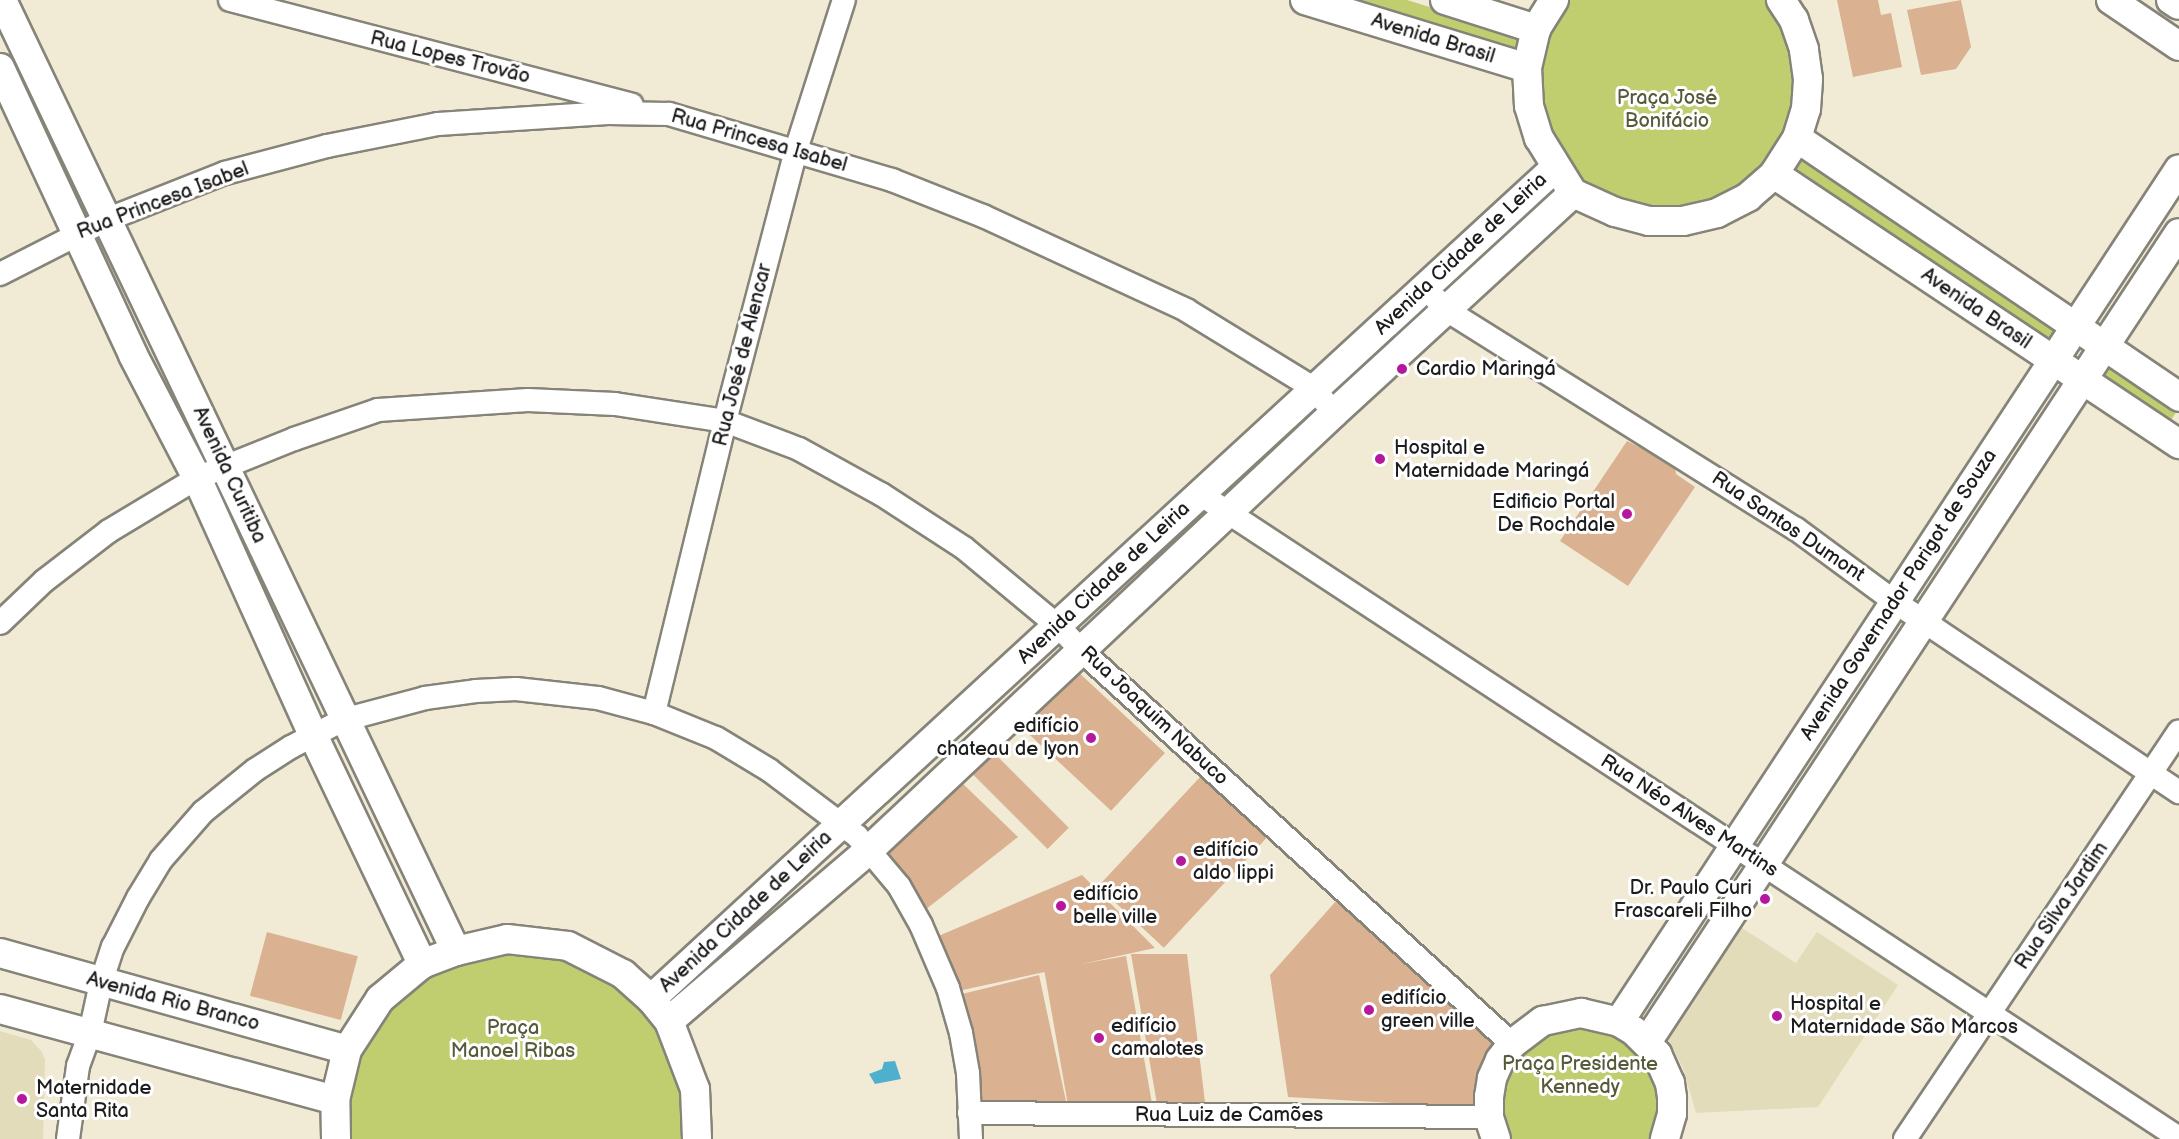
<!DOCTYPE html>
<meta charset="utf-8">
<style>
body{margin:0}
#map{position:relative;width:2179px;height:1139px;overflow:hidden;background:#f1ebd6;font-family:"Balsamiq Sans",sans-serif}
div>[style]{position:absolute}
[style*='--x']{left:calc(var(--x)*1px);top:calc(var(--y)*1px);width:calc(var(--w)*1px);rotate:calc(var(--a)*1deg)}
.built>*{inset:0;background:#e2dcba}
.green>*{inset:0;background:#c1ce70;transform-origin:0 0}
.water>*{inset:0;background:#4fb0ce}
.building>*{inset:0;background:#dab191;transform-origin:0 0}
.roads{filter:drop-shadow(2px 0 #868479) drop-shadow(-2px 0 #868479) drop-shadow(0 2px #868479) drop-shadow(0 -2px #868479)}
.minor>*{height:22px;margin:-11px;padding:0 11px;transform-origin:11px;border-radius:11px;background:#fff}
.major>*{height:28px;margin:-14px;padding:0 14px;transform-origin:14px;border-radius:14px;background:#fff}
.dots>*{width:16px;height:16px;translate:-50% -50%;box-sizing:border-box;border:3px solid #fff;border-radius:50%}
span{translate:-50% -50%;white-space:nowrap;text-align:center;line-height:1.15;-webkit-text-stroke:6px #fff;paint-order:stroke}
.street-label{font-size:20px;color:#1c1c1c}
.park-label{font-size:20px;color:#565a39}
.poi-label{font-size:20px;color:#1c1c1c}
.left{translate:0 -50%;text-align:left}
.right{translate:-100% -50%;text-align:right}
</style>
<div id="map">
<div class="built">
<i style="clip-path:polygon(1736px 924px,1796px 963px,1817px 932px,1898px 985px,1818px 1107px,1696px 1113px,1683px 1068px,1665px 1033px)"></i>
<i style="clip-path:polygon(0 1031px,31px 1040px,42px 1052px,45px 1060px,43px 1139px,0 1139px)"></i>
</div>
<div class="green">
<i style="clip-path:polygon(1327px 0,1407px 0,1532px 39px,1554px 0,1781px 0,1794px 20px,1797px 138px,2070px 335px,2057px 355px,1779px 168px,1683px 221px,1573px 193px,1527px 68px)"></i>
<i style="left:2100px;top:355px;width:95px;height:22px;rotate:33deg"></i>
<i style="clip-path:polygon(568px 946px,651px 999px,697px 1139px,336px 1139px,347px 1050px,432px 959px)"></i>
<i style="clip-path:polygon(1581px 1013px,1657px 1054px,1665px 1139px,1496px 1139px,1500px 1061px)"></i>
</div>
<div class="water">
<i style="clip-path:polygon(895px 1061px,901px 1079px,875px 1084px,869px 1074px,882px 1069px,884px 1062px)"></i>
</div>
<div class="building">
<i style="clip-path:polygon(1837px 0,1878px 0,1881px 15px,1891px 13px,1902px 67px,1853px 77px)"></i>
<i style="clip-path:polygon(1961px 0,1971px 47px,1956px 69px,1921px 75px,1907px 10px)"></i>
<i style="clip-path:polygon(1627px 441px,1655px 455px,1659px 451px,1675px 466px,1676px 474px,1695px 487px,1628px 586px,1560px 541px)"></i>
<i style="left:1075px;top:669px;width:123px;height:79px;rotate:43deg"></i>
<i style="left:991px;top:750px;width:110px;height:30px;rotate:45deg"></i>
<i style="left:1201px;top:776px;width:90px;height:151px;rotate:43deg"></i>
<i style="clip-path:polygon(959px 780px,1018px 837px,925px 910px,882px 849px)"></i>
<i style="clip-path:polygon(1082px 875px,1155px 948px,958px 991px,936px 937px)"></i>
<i style="clip-path:polygon(1337px 900px,1503px 1046px,1480px 1108px,1288px 1097px,1270px 975px)"></i>
<i style="left:267px;top:932px;width:94px;height:66px;rotate:15deg"></i>
<i style="clip-path:polygon(1131px 954px,1187px 954px,1205px 1102px,1157px 1104px)"></i>
<i style="left:1126px;top:956px;width:148px;height:83px;rotate:80deg"></i>
<i style="clip-path:polygon(1039px 975px,1067px 1106px,974px 1107px,958px 995px)"></i>
</div>
<div class="roads">
<div class="minor">
<i style="--x:230;--y:0;--w:415;--a:14.6"></i>
<i style="--x:0;--y:274;--w:119;--a:-27"></i>
<i style="--x:106;--y:220;--w:128;--a:-21.6"></i>
<i style="--x:225;--y:173;--w:106;--a:-14.8"></i>
<i style="--x:327;--y:146;--w:113;--a:-11.2"></i>
<i style="--x:438;--y:124;--w:170;--a:-3.7"></i>
<i style="--x:608;--y:113;--w:61;--a:0.9"></i>
<i style="--x:669;--y:114;--w:233;--a:16.5"></i>
<i style="--x:892;--y:180;--w:98;--a:21.6"></i>
<i style="--x:983;--y:216;--w:224;--a:24.8"></i>
<i style="--x:1186;--y:310;--w:151;--a:31.5"></i>
<i style="--x:1315;--y:389;--w:15;--a:53"></i>
<i style="--x:1436;--y:299;--w:17;--a:45"></i>
<i style="--x:1448;--y:311;--w:411;--a:32.1"></i>
<i style="--x:1796;--y:529;--w:123;--a:36.4"></i>
<i style="--x:1895;--y:602;--w:342;--a:33.8"></i>
<i style="--x:1200;--y:494;--w:1172;--a:33.34"></i>
<i style="--x:0;--y:623;--w:61;--a:-43.7"></i>
<i style="--x:44;--y:581;--w:82;--a:-37.6"></i>
<i style="--x:109;--y:531;--w:103;--a:-31.1"></i>
<i style="--x:197;--y:478;--w:105;--a:-21.9"></i>
<i style="--x:294;--y:439;--w:89;--a:-19"></i>
<i style="--x:378;--y:410;--w:150;--a:-3.8"></i>
<i style="--x:528;--y:400;--w:87;--a:2.6"></i>
<i style="--x:615;--y:404;--w:111;--a:8.8"></i>
<i style="--x:725;--y:421;--w:79;--a:20.7"></i>
<i style="--x:799;--y:449;--w:94;--a:28.8"></i>
<i style="--x:881;--y:494;--w:99;--a:33"></i>
<i style="--x:964;--y:548;--w:122;--a:39.7"></i>
<i style="--x:1058;--y:626;--w:36;--a:46"></i>
<i style="--x:1083;--y:652;--w:581;--a:42.42"></i>
<i style="--x:654;--y:713;--w:301;--a:-76.3"></i>
<i style="--x:725;--y:421;--w:280;--a:-75.3"></i>
<i style="--x:796;--y:150;--w:157;--a:-72.3"></i>
<i style="--x:969;--y:1113;--w:520;--a:0.44"></i>
<i style="--x:68;--y:1139;--w:74;--a:-82.2"></i>
<i style="--x:78;--y:1066;--w:35;--a:-70"></i>
<i style="--x:90;--y:1033;--w:51;--a:-77.6"></i>
<i style="--x:101;--y:983;--w:38;--a:-72"></i>
<i style="--x:113;--y:947;--w:55;--a:-63"></i>
<i style="--x:138;--y:898;--w:44;--a:-58.8"></i>
<i style="--x:161;--y:860;--w:64;--a:-48.8"></i>
<i style="--x:203;--y:812;--w:67;--a:-38.9"></i>
<i style="--x:255;--y:770;--w:43;--a:-32.6"></i>
<i style="--x:291;--y:747;--w:59;--a:-27.4"></i>
<i style="--x:343;--y:720;--w:85;--a:-15"></i>
<i style="--x:425;--y:698;--w:51;--a:-7.8"></i>
<i style="--x:476;--y:691;--w:40;--a:-2.9"></i>
<i style="--x:516;--y:689;--w:82;--a:6.3"></i>
<i style="--x:598;--y:698;--w:58;--a:15"></i>
<i style="--x:654;--y:713;--w:67;--a:22"></i>
<i style="--x:716;--y:738;--w:62;--a:31.1"></i>
<i style="--x:769;--y:770;--w:110;--a:36.9"></i>
<i style="--x:857;--y:836;--w:65;--a:50"></i>
<i style="--x:899;--y:886;--w:45;--a:60.6"></i>
<i style="--x:921;--y:925;--w:69;--a:66.8"></i>
<i style="--x:948;--y:988;--w:47;--a:73.9"></i>
<i style="--x:961;--y:1033;--w:41;--a:80.1"></i>
<i style="--x:968;--y:1073;--w:66;--a:87.4"></i>
<i style="--x:1905;--y:1139;--w:491;--a:-56.1"></i>
</div>
<div class="major">
<i style="--x:2;--y:0;--w:1054;--a:64.48"></i>
<i style="--x:1305;--y:0;--w:232;--a:17"></i>
<i style="--x:1445;--y:0;--w:96;--a:17.7"></i>
<i style="--x:1554;--y:0;--w:34;--a:122"></i>
<i style="--x:1536;--y:29;--w:40;--a:103"></i>
<i style="--x:1527;--y:68;--w:38;--a:87"></i>
<i style="--x:1529;--y:106;--w:34;--a:73"></i>
<i style="--x:1539;--y:138;--w:65;--a:58.3"></i>
<i style="--x:1573;--y:193;--w:46;--a:24.3"></i>
<i style="--x:1615;--y:212;--w:35;--a:15"></i>
<i style="--x:1649;--y:221;--w:34;--a:0"></i>
<i style="--x:1683;--y:221;--w:35;--a:-13"></i>
<i style="--x:1717;--y:213;--w:35;--a:-27"></i>
<i style="--x:1748;--y:197;--w:35;--a:-41"></i>
<i style="--x:1774;--y:174;--w:43;--a:-57.4"></i>
<i style="--x:1797;--y:138;--w:30;--a:-73"></i>
<i style="--x:1806;--y:109;--w:30;--a:-86"></i>
<i style="--x:1808;--y:79;--w:30;--a:-98"></i>
<i style="--x:1804;--y:49;--w:31;--a:-109"></i>
<i style="--x:1794;--y:20;--w:24;--a:-123"></i>
<i style="--x:2111;--y:0;--w:82;--a:34.1"></i>
<i style="--x:2171;--y:0;--w:9;--a:32"></i>
<i style="--x:0;--y:68;--w:316;--a:65.1"></i>
<i style="--x:133;--y:355;--w:139;--a:62.5"></i>
<i style="--x:197;--y:478;--w:282;--a:65.7"></i>
<i style="--x:313;--y:735;--w:254;--a:64.5"></i>
<i style="--x:1797;--y:138;--w:462;--a:34.1"></i>
<i style="--x:1774;--y:174;--w:487;--a:33.7"></i>
<i style="--x:0;--y:953;--w:360;--a:15.6"></i>
<i style="--x:651;--y:999;--w:1229;--a:-42.59"></i>
<i style="--x:0;--y:1009;--w:347;--a:15.2"></i>
<i style="--x:669;--y:1021;--w:263;--a:-40.5"></i>
<i style="--x:869;--y:850;--w:638;--a:-43.22"></i>
<i style="--x:1334;--y:413;--w:325;--a:-42.6"></i>
<i style="--x:1619;--y:1022;--w:1020;--a:-56.71"></i>
<i style="--x:1647;--y:1042;--w:968;--a:-56.67"></i>
<i style="--x:336;--y:1139;--w:39;--a:-91"></i>
<i style="--x:335;--y:1100;--w:51;--a:-76.5"></i>
<i style="--x:347;--y:1050;--w:61;--a:-57.1"></i>
<i style="--x:380;--y:999;--w:55;--a:-39.8"></i>
<i style="--x:422;--y:964;--w:36;--a:-21"></i>
<i style="--x:456;--y:951;--w:52;--a:-13.2"></i>
<i style="--x:507;--y:939;--w:61;--a:6.5"></i>
<i style="--x:568;--y:946;--w:62;--a:27"></i>
<i style="--x:623;--y:974;--w:38;--a:42"></i>
<i style="--x:651;--y:999;--w:28;--a:51"></i>
<i style="--x:669;--y:1021;--w:73;--a:69.1"></i>
<i style="--x:695;--y:1089;--w:50;--a:87.7"></i>
<i style="--x:1496;--y:1139;--w:23;--a:-108"></i>
<i style="--x:1489;--y:1117;--w:20;--a:-90"></i>
<i style="--x:1489;--y:1097;--w:19;--a:-81"></i>
<i style="--x:1492;--y:1078;--w:20;--a:-66"></i>
<i style="--x:1500;--y:1060;--w:20;--a:-53"></i>
<i style="--x:1512;--y:1044;--w:39;--a:-37"></i>
<i style="--x:1543;--y:1021;--w:39;--a:-12"></i>
<i style="--x:1581;--y:1013;--w:39;--a:13"></i>
<i style="--x:1619;--y:1022;--w:17;--a:31"></i>
<i style="--x:1634;--y:1031;--w:33;--a:45"></i>
<i style="--x:1657;--y:1054;--w:32;--a:66"></i>
<i style="--x:1670;--y:1083;--w:15;--a:82"></i>
<i style="--x:1672;--y:1098;--w:16;--a:90"></i>
<i style="--x:1672;--y:1114;--w:26;--a:106"></i>
</div>
</div>
<div class="dots">
<i style="left:1402px;top:369px;background:#b5179e"></i>
<i style="left:1380px;top:459px;background:#b5179e"></i>
<i style="left:1627px;top:514px;background:#b5179e"></i>
<i style="left:1091px;top:738px;background:#b5179e"></i>
<i style="left:1181px;top:861px;background:#b5179e"></i>
<i style="left:1765px;top:899px;background:#b5179e"></i>
<i style="left:1061px;top:906px;background:#b5179e"></i>
<i style="left:1369px;top:1010px;background:#b5179e"></i>
<i style="left:1777px;top:1016px;background:#b5179e"></i>
<i style="left:1099px;top:1038px;background:#b5179e"></i>
<i style="left:22px;top:1099px;background:#b5179e"></i>
</div>
<div class="street-label">
<span style="left:1433px;top:39px;rotate:17deg">Avenida Brasil</span>
<span style="left:450px;top:58px;rotate:14deg">Rua Lopes Trovão</span>
<span style="left:759px;top:141px;rotate:16deg">Rua Princesa Isabel</span>
<span style="left:163px;top:201px;rotate:-21deg">Rua Princesa Isabel</span>
<span style="left:1461px;top:254px;rotate:-43deg">Avenida Cidade de Leiria</span>
<span style="left:1976px;top:309px;rotate:34deg">Avenida Brasil</span>
<span style="left:743px;top:355px;rotate:-76deg">Rua José de Alencar</span>
<span style="left:229px;top:475px;rotate:65deg">Avenida Curitiba</span>
<span style="left:1788px;top:527px;rotate:34deg">Rua Santos Dumont</span>
<span style="left:1104px;top:583px;rotate:-43deg">Avenida Cidade de Leiria</span>
<span style="left:1899px;top:595px;rotate:-57deg">Avenida Governador Parigot de Souza</span>
<span style="left:1154px;top:716px;rotate:43deg">Rua Joaquim Nabuco</span>
<span style="left:1689px;top:816px;rotate:33deg">Rua Néo Alves Martins</span>
<span style="left:2062px;top:906px;rotate:-56deg">Rua Silva Jardim</span>
<span style="left:746px;top:912px;rotate:-43deg">Avenida Cidade de Leiria</span>
<span style="left:173px;top:1002px;rotate:15deg">Avenida Rio Branco</span>
<span style="left:1229px;top:1115px">Rua Luiz de Camões</span>
</div>
<div class="park-label">
<span style="left:1667px;top:110px">Praça José<br>Bonifácio</span>
<span style="left:513px;top:1040px">Praça<br>Manoel Ribas</span>
<span style="left:1580px;top:1076px">Praça Presidente<br>Kennedy</span>
</div>
<div class="poi-label">
<span class="left" style="left:1416px;top:369px">Cardio Maringá</span>
<span class="left" style="left:1394px;top:460px">Hospital e<br>Maternidade Maringá</span>
<span class="right" style="left:1615px;top:514px">Edificio Portal<br>De Rochdale</span>
<span class="right" style="left:1079px;top:738px">edifício<br>chateau de lyon</span>
<span class="left" style="left:1193px;top:862px">edifício<br>aldo lippi</span>
<span class="right" style="left:1752px;top:900px">Dr. Paulo Curi<br>Frascareli Filho</span>
<span class="left" style="left:1073px;top:906px">edifício<br>belle ville</span>
<span class="left" style="left:1381px;top:1010px">edifício<br>green ville</span>
<span class="left" style="left:1790px;top:1016px">Hospital e<br>Maternidade São Marcos</span>
<span class="left" style="left:1111px;top:1038px">edifício<br>camalotes</span>
<span class="left" style="left:36px;top:1100px">Maternidade<br>Santa Rita</span>
</div>
</div>
